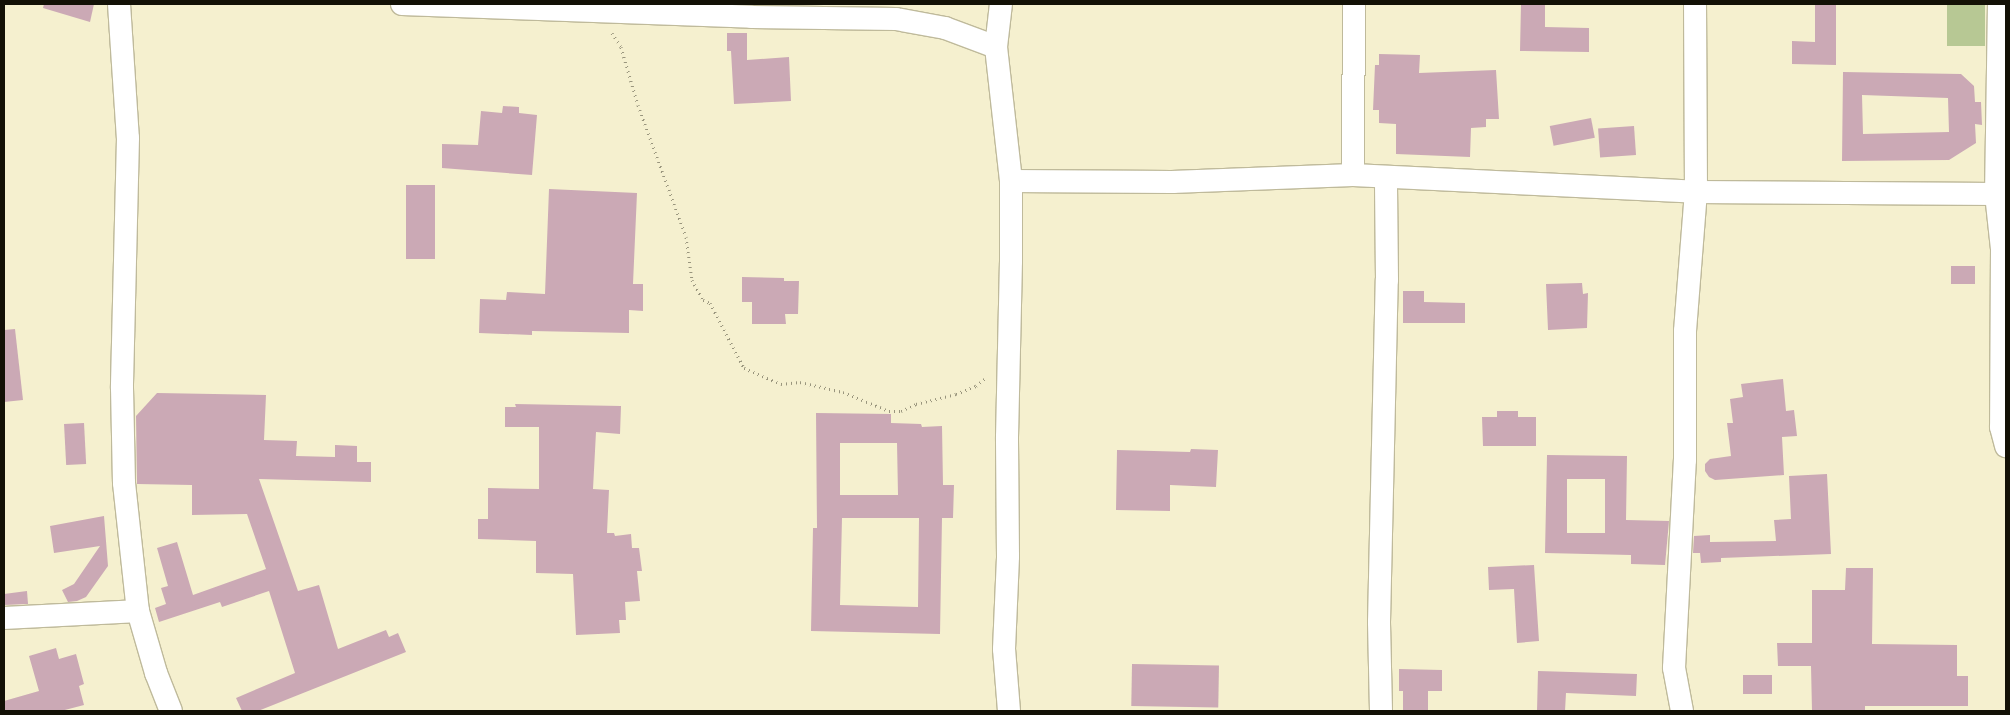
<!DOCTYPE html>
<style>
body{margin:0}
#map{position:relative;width:2010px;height:715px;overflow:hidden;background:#f5f0cf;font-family:Ubuntu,sans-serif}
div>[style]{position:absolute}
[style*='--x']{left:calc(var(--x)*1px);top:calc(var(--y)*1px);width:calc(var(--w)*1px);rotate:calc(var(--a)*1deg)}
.green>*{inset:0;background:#b7c894;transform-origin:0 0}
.building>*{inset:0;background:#cba9b5;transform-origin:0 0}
.path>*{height:3px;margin-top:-1.5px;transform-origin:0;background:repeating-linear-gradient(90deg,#99957d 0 1px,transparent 0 5px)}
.roads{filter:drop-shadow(1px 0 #bfba9b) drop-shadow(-1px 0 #bfba9b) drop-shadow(0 1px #bfba9b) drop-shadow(0 -1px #bfba9b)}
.minor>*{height:22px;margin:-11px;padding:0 11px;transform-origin:11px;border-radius:11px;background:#fff}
span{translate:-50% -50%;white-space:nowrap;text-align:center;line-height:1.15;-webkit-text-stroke:4.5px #fefcef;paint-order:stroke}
.frame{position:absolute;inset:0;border:5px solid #131106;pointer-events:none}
</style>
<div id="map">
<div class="green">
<i style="left:1947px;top:4px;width:38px;height:42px"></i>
</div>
<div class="building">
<i style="clip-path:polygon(44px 4px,94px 4px,90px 22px,43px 8px)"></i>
<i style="clip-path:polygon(1521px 4px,1545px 4px,1545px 27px,1589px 28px,1589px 52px,1520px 51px)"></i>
<i style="clip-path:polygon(1815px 4px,1836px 4px,1836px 65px,1792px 64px,1792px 41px,1815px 42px)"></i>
<i style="clip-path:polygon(727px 33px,747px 33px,747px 60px,789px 57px,791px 101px,734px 104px,731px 51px,727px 51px)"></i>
<i style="clip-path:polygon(1379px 54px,1420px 55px,1419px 73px,1496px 70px,1499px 119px,1486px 119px,1486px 127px,1471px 128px,1470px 157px,1396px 154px,1396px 124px,1379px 123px,1379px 110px,1373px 110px,1375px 65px,1379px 65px)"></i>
<i style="clip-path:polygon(evenodd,1843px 72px,1961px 74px,1974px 86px,1975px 102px,1981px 102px,1982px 125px,1975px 124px,1976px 143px,1949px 160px,1842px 161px,1843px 72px,1862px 95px,1948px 98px,1949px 132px,1863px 134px,1862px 95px)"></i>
<i style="clip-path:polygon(503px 106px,519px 107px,519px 113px,537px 115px,532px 175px,442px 168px,442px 144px,478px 145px,481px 111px,502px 113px)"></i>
<i style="left:1591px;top:118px;width:20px;height:42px;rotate:79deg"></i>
<i style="left:1634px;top:126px;width:29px;height:36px;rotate:86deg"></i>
<i style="left:406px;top:185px;width:29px;height:74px"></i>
<i style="clip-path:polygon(549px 189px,637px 193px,633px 284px,643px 284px,643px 311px,629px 310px,629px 333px,532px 331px,532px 335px,479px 333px,480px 299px,506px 300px,507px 292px,545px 294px)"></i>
<i style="left:1951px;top:266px;width:24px;height:18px"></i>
<i style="clip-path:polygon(742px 277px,784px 278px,784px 281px,799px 281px,798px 314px,785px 314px,786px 324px,752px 324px,752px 302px,742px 302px)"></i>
<i style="clip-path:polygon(1582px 283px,1583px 294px,1588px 293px,1587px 328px,1548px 330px,1546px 284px)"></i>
<i style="clip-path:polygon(1403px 291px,1424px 291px,1424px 302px,1465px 303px,1465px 323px,1403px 323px)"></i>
<i style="clip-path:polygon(15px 329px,23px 400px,4px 402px,4px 330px)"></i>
<i style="clip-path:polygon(1783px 379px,1786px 411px,1794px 410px,1797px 436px,1782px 437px,1784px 475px,1715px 480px,1709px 477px,1705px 471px,1705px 464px,1710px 459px,1731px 456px,1727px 423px,1733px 423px,1730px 399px,1743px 397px,1741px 384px)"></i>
<i style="clip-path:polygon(157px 393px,266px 395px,264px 440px,297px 441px,296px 456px,335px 457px,335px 445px,357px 446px,357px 462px,371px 462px,371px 482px,259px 479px,298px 591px,319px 585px,338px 649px,386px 630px,389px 637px,398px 633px,406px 652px,258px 711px,242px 711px,236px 698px,295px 673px,269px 591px,222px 607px,220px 602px,159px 622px,155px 608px,166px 604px,161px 588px,168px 586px,157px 548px,177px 542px,193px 595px,266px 569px,247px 514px,192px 515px,192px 485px,137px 484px,136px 416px)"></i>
<i style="clip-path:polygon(515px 404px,621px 406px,620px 434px,596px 432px,593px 489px,609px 490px,607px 533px,614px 533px,615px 536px,631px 534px,632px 548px,639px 548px,642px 571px,637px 571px,640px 601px,625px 602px,626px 620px,619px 620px,620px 633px,576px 635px,573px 574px,536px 573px,536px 541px,478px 539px,478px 519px,488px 519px,488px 488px,539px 489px,539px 427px,505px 427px,505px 407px,516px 407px)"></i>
<i style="clip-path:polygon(1497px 411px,1518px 411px,1518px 417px,1536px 417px,1536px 446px,1483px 446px,1482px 417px,1497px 417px)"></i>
<i style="clip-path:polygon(evenodd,816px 413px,891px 414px,891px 423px,921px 424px,922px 427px,942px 426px,943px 485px,954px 485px,953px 518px,942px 518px,940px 634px,811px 631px,813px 528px,817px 528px,816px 413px,840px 443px,897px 443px,898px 495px,840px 495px,840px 443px,816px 413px,842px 518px,919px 518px,918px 607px,840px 605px,842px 518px)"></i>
<i style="left:84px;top:423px;width:41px;height:20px;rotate:87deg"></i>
<i style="clip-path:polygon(1191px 449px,1218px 450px,1216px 487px,1170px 485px,1170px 511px,1116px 510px,1117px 450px,1190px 452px)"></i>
<i style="clip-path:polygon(evenodd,1547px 455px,1627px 456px,1626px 520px,1669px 521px,1665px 565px,1631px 564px,1631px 555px,1545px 553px,1547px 455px,1567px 479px,1605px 479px,1605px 533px,1567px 533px,1567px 479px)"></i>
<i style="clip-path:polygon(1827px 474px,1831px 554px,1721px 558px,1721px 562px,1701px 563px,1700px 553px,1693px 553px,1694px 536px,1710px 535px,1710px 542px,1776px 541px,1774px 520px,1791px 519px,1789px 476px)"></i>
<i style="clip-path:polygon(104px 516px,108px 566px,86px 597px,77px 601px,68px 602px,62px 590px,74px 584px,100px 546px,54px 553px,50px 526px)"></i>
<i style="clip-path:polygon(1534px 565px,1539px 641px,1517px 643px,1514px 589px,1489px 590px,1488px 567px)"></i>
<i style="clip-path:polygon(1846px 568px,1873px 568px,1872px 644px,1957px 645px,1957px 676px,1968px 676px,1968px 706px,1865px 706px,1865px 711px,1812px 711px,1811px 666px,1778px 666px,1777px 643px,1812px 643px,1812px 590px,1845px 590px)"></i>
<i style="clip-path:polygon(27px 591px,28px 604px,4px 605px,4px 594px)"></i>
<i style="clip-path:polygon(56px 648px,59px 659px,76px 654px,84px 684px,79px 686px,84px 705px,61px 711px,4px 711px,4px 701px,39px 691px,29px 656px)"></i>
<i style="left:1132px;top:664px;width:87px;height:42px;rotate:1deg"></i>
<i style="clip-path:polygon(1399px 669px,1442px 670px,1442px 691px,1428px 691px,1428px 711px,1403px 711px,1403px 691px,1399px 691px)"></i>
<i style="clip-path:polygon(1538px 671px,1637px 674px,1636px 696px,1566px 693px,1565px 711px,1537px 711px)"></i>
<i style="left:1743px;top:675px;width:29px;height:19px"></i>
</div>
<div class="path">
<i style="--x:612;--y:33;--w:17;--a:57"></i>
<i style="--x:621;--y:47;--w:60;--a:73.7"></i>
<i style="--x:638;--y:105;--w:140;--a:70"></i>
<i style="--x:686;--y:237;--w:43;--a:82.1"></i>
<i style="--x:692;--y:280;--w:23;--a:61"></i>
<i style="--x:703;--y:300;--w:8;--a:23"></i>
<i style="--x:710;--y:303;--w:73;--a:62.4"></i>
<i style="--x:744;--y:368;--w:40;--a:23.4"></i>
<i style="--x:781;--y:384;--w:19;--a:-6"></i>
<i style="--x:800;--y:382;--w:44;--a:13.1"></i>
<i style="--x:843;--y:392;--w:50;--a:22.4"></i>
<i style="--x:889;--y:411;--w:12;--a:0"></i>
<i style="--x:901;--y:411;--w:17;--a:-25"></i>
<i style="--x:916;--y:404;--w:41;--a:-14"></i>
<i style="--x:956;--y:394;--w:22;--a:-22"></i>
<i style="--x:976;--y:386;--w:14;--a:-39"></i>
</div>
<div class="roads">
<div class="minor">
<i style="--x:119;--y:4;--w:134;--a:86.2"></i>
<i style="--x:128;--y:138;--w:250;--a:91.4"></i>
<i style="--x:122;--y:388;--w:95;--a:88.8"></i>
<i style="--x:124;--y:483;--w:129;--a:83.8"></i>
<i style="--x:138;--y:611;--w:65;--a:73.8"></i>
<i style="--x:156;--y:673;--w:41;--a:68.5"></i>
<i style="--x:402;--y:4;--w:350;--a:2.1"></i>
<i style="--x:752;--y:17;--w:144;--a:0.8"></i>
<i style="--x:896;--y:19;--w:50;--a:10.4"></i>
<i style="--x:945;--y:28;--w:54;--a:20.4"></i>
<i style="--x:996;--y:47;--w:135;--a:83.6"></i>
<i style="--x:1011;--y:181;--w:161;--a:0.4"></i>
<i style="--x:1172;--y:182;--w:181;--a:-2.2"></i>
<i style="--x:1353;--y:175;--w:343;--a:2.8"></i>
<i style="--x:1696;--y:192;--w:300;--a:0.4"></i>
<i style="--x:1999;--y:4;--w:190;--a:90.9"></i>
<i style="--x:1996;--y:194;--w:55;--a:83.8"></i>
<i style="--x:2002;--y:249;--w:178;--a:90.3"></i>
<i style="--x:2001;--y:427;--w:20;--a:75"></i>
<i style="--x:996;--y:47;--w:43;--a:-83.4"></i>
<i style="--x:1353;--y:175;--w:171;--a:-89.7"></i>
<i style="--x:4;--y:618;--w:134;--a:-3"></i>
<i style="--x:1009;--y:711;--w:62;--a:-94.6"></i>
<i style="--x:1004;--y:649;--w:93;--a:-87.5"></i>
<i style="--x:1008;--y:556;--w:119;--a:-90.5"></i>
<i style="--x:1007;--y:437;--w:176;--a:-88.7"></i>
<i style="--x:1011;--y:261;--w:80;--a:-90"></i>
<i style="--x:1381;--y:711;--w:89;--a:-91.3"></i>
<i style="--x:1379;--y:622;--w:342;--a:-88.7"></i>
<i style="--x:1387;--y:280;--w:103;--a:-90.6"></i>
<i style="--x:1682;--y:711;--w:44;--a:-100.5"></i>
<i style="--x:1674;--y:668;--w:208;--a:-87"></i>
<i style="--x:1685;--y:460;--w:129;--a:-90"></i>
<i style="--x:1685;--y:331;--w:139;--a:-85.5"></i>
<i style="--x:1696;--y:192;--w:188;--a:-90.3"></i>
</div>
</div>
<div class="frame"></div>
</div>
